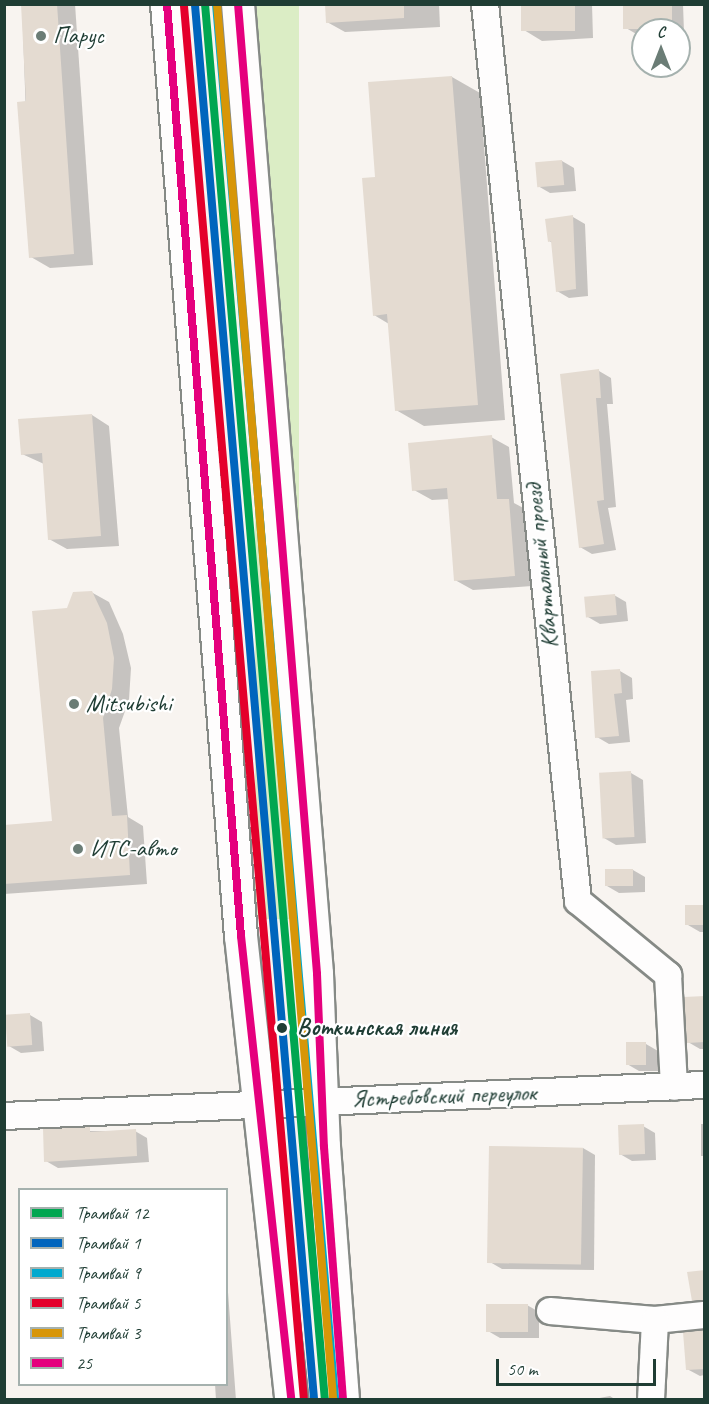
<!DOCTYPE html>
<meta charset="utf-8">
<style>
body{margin:0}
#map{position:relative;width:709px;height:1404px;overflow:hidden;background:#f8f4f0;font-family:Caveat,sans-serif}
div>[style]{position:absolute}
[style*='--x']{left:calc(var(--x)*1px);top:calc(var(--y)*1px);width:calc(var(--w)*1px);rotate:calc(var(--a)*1deg)}
.green>*{inset:0;background:#dbedc5;transform-origin:0 0}
.shadow>*{inset:0;background:#0003;transform-origin:0 0}
.building>*{inset:0;background:#e4dbd1;transform-origin:0 0}
.roads{filter:drop-shadow(2px 0 #868a86) drop-shadow(-2px 0 #868a86) drop-shadow(0 2px #868a86) drop-shadow(0 -2px #868a86)}
.minor>*{height:26px;margin:-13px;padding:0 13px;transform-origin:13px;border-radius:13px;background:#fefdfd}
.major>*{height:32px;margin:-16px;padding:0 16px;transform-origin:16px;border-radius:16px;background:#fefdfd}
.bus-1>*{height:8px;margin:-4px;padding:0 4px;transform-origin:4px;border-radius:4px;background:#e5007d}
.tram-1>*{height:8px;margin:-4px;padding:0 4px;transform-origin:4px;border-radius:4px;background:#00a651}
.tram-2>*{height:8px;margin:-4px;padding:0 4px;transform-origin:4px;border-radius:4px;background:#0065bd}
.tram-3>*{height:8px;margin:-4px;padding:0 4px;transform-origin:4px;border-radius:4px;background:#00a9ce}
.tram-4>*{height:8px;margin:-4px;padding:0 4px;transform-origin:4px;border-radius:4px;background:#e4002b}
.tram-5>*{height:8px;margin:-4px;padding:0 4px;transform-origin:4px;border-radius:4px;background:#d79608}
.dots>*{width:16px;height:16px;translate:-50% -50%;box-sizing:border-box;border:3px solid #fff;border-radius:50%}
span{translate:-50% -50%;white-space:nowrap;text-align:center;line-height:1.15;-webkit-text-stroke:4.5px #fff;paint-order:stroke}
.poi-label{font-size:24px;color:#1f3d34}
.left{translate:0 -50%;text-align:left}
.street-label{font-size:24px;color:#1f3d34}
.stop-label{font-size:24px;color:#1f3d34;font-weight:700}
.frame{position:absolute;inset:0;border:6px solid #1f3d34;pointer-events:none}
.legend{position:absolute;left:18px;top:1188px;width:210px;height:198px;box-sizing:border-box;background:#fff;border:2px solid #a5b1ae;margin:0;padding:8px 10px;list-style:none;font-size:18px;color:#1f3d34}
.legend li{display:flex;align-items:center;gap:12px;height:30px}
.legend b{width:30px;border:2px solid #a5b1ae}
.north{position:absolute;left:631px;top:18px;width:60px;height:60px;box-sizing:border-box;background:#fff;border:2px solid #a5b1ae;border-radius:50%;rotate:0deg;font-size:16px;font-weight:700;line-height:24px;text-align:center;color:#1f3d34}
.north::after{content:'';display:block;margin:auto;width:21px;height:27px;background:#6b7d76;clip-path:polygon(50% 0,100% 100%,50% 72%,0 100%)}
.scale{position:absolute;left:496px;top:1359px;width:160px;height:27px;box-sizing:border-box;border:3px solid #1f3d34;border-top:0;padding-left:8px;font-size:18px;line-height:21px;white-space:nowrap;color:#1f3d34;-webkit-text-stroke:4px #fff;paint-order:stroke}
</style>
<div id="map">
<div class="green">
<i style="left:255px;top:5px;width:44px;height:914px"></i>
</div>
<div class="shadow">
<i style="clip-path:polygon(22px 4px,75px 4px,93px 265px,50px 268px,31px 257px)"></i>
<i style="clip-path:polygon(326px 4px,439px 4px,440px 27px,345px 32px,327px 22px)"></i>
<i style="clip-path:polygon(523px 4px,592px 4px,593px 38px,542px 41px,524px 30px)"></i>
<i style="clip-path:polygon(624px 4px,683px 4px,684px 32px,643px 30px,643px 35px,638px 35px,626px 28px)"></i>
<i style="clip-path:polygon(452px 77px,480px 93px,505px 420px,424px 426px,396px 410px,389px 324px,374px 315px,376px 178px)"></i>
<i style="clip-path:polygon(562px 161px,574px 168px,576px 191px,550px 193px,538px 186px)"></i>
<i style="clip-path:polygon(573px 217px,585px 224px,588px 296px,569px 298px,557px 291px,553px 243px,549px 241px)"></i>
<i style="clip-path:polygon(599px 371px,611px 378px,613px 404px,607px 404px,616px 507px,608px 508px,616px 550px,592px 554px,580px 547px,562px 375px)"></i>
<i style="clip-path:polygon(92px 415px,109px 426px,119px 546px,67px 549px,49px 539px,44px 464px,22px 454px)"></i>
<i style="clip-path:polygon(491px 437px,509px 447px,514px 503px,527px 510px,532px 586px,473px 590px,455px 580px,449px 499px,432px 500px,414px 490px)"></i>
<i style="clip-path:polygon(91px 592px,109px 602px,123px 634px,131px 668px,129px 700px,119px 728px,128px 817px,143px 826px,147px 884px,4px 894px,4px 826px,54px 823px)"></i>
<i style="clip-path:polygon(614px 595px,626px 602px,628px 621px,600px 624px,588px 617px)"></i>
<i style="clip-path:polygon(620px 671px,632px 678px,633px 699px,626px 700px,630px 742px,609px 744px,597px 737px)"></i>
<i style="clip-path:polygon(631px 773px,643px 780px,646px 843px,616px 845px,604px 838px,600px 775px)"></i>
<i style="clip-path:polygon(633px 870px,645px 877px,645px 892px,619px 893px,607px 886px)"></i>
<i style="clip-path:polygon(704px 906px,704px 932px,700px 932px,688px 925px)"></i>
<i style="clip-path:polygon(704px 997px,704px 1049px,700px 1049px,688px 1042px)"></i>
<i style="clip-path:polygon(30px 1015px,42px 1022px,44px 1051px,21px 1053px,9px 1046px)"></i>
<i style="clip-path:polygon(646px 1044px,658px 1051px,658px 1071px,639px 1071px,627px 1064px)"></i>
<i style="left:704px;top:1124px;width:32px;height:3px;rotate:90deg"></i>
<i style="clip-path:polygon(643px 1126px,655px 1133px,656px 1160px,632px 1161px,620px 1154px)"></i>
<i style="clip-path:polygon(45px 1131px,135px 1131px,147px 1138px,149px 1162px,58px 1168px,46px 1161px)"></i>
<i style="clip-path:polygon(583px 1148px,595px 1155px,594px 1270px,502px 1269px,490px 1262px)"></i>
<i style="clip-path:polygon(226px 1265px,236px 1400px,216px 1400px,215px 1384px,226px 1384px)"></i>
<i style="clip-path:polygon(527px 1305px,539px 1312px,539px 1338px,500px 1338px,488px 1331px)"></i>
<i style="clip-path:polygon(704px 1331px,704px 1375px,700px 1376px,687px 1369px)"></i>
<i style="clip-path:polygon(610px 1396px,616px 1400px,589px 1400px)"></i>
</div>
<div class="building">
<i style="clip-path:polygon(21px 4px,57px 4px,74px 254px,29px 258px,17px 102px,26px 101px)"></i>
<i style="clip-path:polygon(325px 4px,404px 4px,404px 18px,326px 23px)"></i>
<i style="left:521px;top:4px;width:54px;height:27px"></i>
<i style="left:623px;top:4px;width:49px;height:25px"></i>
<i style="clip-path:polygon(452px 76px,478px 405px,395px 411px,387px 314px,373px 316px,362px 178px,375px 177px,368px 82px)"></i>
<i style="left:562px;top:160px;width:25px;height:27px;rotate:85deg"></i>
<i style="clip-path:polygon(573px 215px,576px 289px,556px 292px,551px 241px,548px 242px,545px 219px)"></i>
<i style="clip-path:polygon(599px 369px,601px 398px,596px 398px,604px 500px,597px 501px,604px 544px,579px 548px,560px 374px)"></i>
<i style="clip-path:polygon(92px 414px,101px 536px,48px 540px,42px 453px,21px 455px,18px 419px)"></i>
<i style="clip-path:polygon(492px 435px,497px 499px,509px 499px,515px 576px,454px 581px,447px 488px,412px 491px,408px 443px)"></i>
<i style="clip-path:polygon(92px 591px,107px 623px,114px 658px,112px 689px,103px 718px,112px 816px,127px 815px,130px 875px,4px 884px,4px 825px,52px 821px,32px 611px,67px 608px,73px 592px)"></i>
<i style="left:615px;top:594px;width:21px;height:31px;rotate:85deg"></i>
<i style="clip-path:polygon(620px 669px,622px 693px,614px 694px,619px 736px,595px 738px,591px 671px)"></i>
<i style="left:631px;top:771px;width:66px;height:32px;rotate:87deg"></i>
<i style="left:633px;top:869px;width:17px;height:28px;rotate:90deg"></i>
<i style="left:705px;top:905px;width:20px;height:20px;rotate:90deg"></i>
<i style="clip-path:polygon(705px 996px,705px 1042px,687px 1043px,684px 997px)"></i>
<i style="left:30px;top:1013px;width:32px;height:25px;rotate:86deg"></i>
<i style="left:626px;top:1042px;width:20px;height:23px"></i>
<i style="left:644px;top:1124px;width:30px;height:26px;rotate:88deg"></i>
<i style="clip-path:polygon(90px 1127px,90px 1132px,136px 1129px,137px 1156px,44px 1162px,43px 1129px)"></i>
<i style="left:489px;top:1146px;width:94px;height:117px;rotate:1deg"></i>
<i style="clip-path:polygon(705px 1270px,705px 1300px,692px 1301px,687px 1272px)"></i>
<i style="left:486px;top:1304px;width:42px;height:28px"></i>
<i style="clip-path:polygon(705px 1330px,705px 1369px,686px 1370px,683px 1332px)"></i>
</div>
<div class="roads">
<div class="minor">
<i style="--x:485;--y:4;--w:902;--a:84.08"></i>
<i style="--x:578;--y:901;--w:117;--a:39.4"></i>
<i style="--x:668;--y:975;--w:112;--a:86.9"></i>
<i style="--x:4;--y:1116;--w:701;--a:-2.54"></i>
<i style="--x:550;--y:1311;--w:105;--a:4.9"></i>
<i style="--x:655;--y:1320;--w:49;--a:-5.8"></i>
<i style="--x:651;--y:1400;--w:80;--a:-87.1"></i>
</div>
<div class="major">
<i style="--x:167;--y:4;--w:935;--a:85.46"></i>
<i style="--x:241;--y:936;--w:467;--a:83.8"></i>
<i style="--x:238;--y:4;--w:973;--a:85.34"></i>
<i style="--x:317;--y:974;--w:173;--a:87.7"></i>
<i style="--x:324;--y:1147;--w:254;--a:85.7"></i>
</div>
</div>
<div class="bus-1">
<i style="--x:167;--y:4;--w:935;--a:85.46"></i>
<i style="--x:241;--y:936;--w:467;--a:83.8"></i>
<i style="--x:238;--y:4;--w:973;--a:85.34"></i>
<i style="--x:317;--y:974;--w:173;--a:87.7"></i>
<i style="--x:324;--y:1147;--w:254;--a:85.7"></i>
</div>
<div class="tram-1">
<i style="--x:205;--y:4;--w:1401;--a:85.09"></i>
</div>
<div class="tram-2">
<i style="--x:195;--y:5;--w:1400;--a:85.12"></i>
</div>
<div class="tram-3">
<i style="--x:216;--y:4;--w:1400;--a:85.12"></i>
</div>
<div class="tram-4">
<i style="--x:184;--y:6;--w:1399;--a:85.08"></i>
</div>
<div class="tram-5">
<i style="--x:217;--y:4;--w:1399;--a:85.24"></i>
</div>
<div class="dots">
<i style="left:41px;top:36px;background:#6b7d76"></i>
<i style="left:74px;top:704px;background:#6b7d76"></i>
<i style="left:78px;top:849px;background:#6b7d76"></i>
<i style="left:282px;top:1028px;background:#1f3d34"></i>
</div>
<div class="poi-label">
<span class="left" style="left:53px;top:36px">Парус</span>
<span class="left" style="left:86px;top:704px">Mitsubishi</span>
<span class="left" style="left:90px;top:849px">ИТС-авто</span>
</div>
<div class="street-label">
<span style="left:542px;top:566px;rotate:-96deg">Квартальный проезд</span>
<span style="left:444px;top:1096px;rotate:-2deg">Ястребовский переулок</span>
</div>
<div class="stop-label">
<span class="left" style="left:297px;top:1028px">Воткинская линия</span>
</div>
<div class="frame"></div>
<ul class="legend">
<li><b style="height:8px;background:#00a651"></b>Трамвай 12</li>
<li><b style="height:8px;background:#0065bd"></b>Трамвай 1</li>
<li><b style="height:8px;background:#00a9ce"></b>Трамвай 9</li>
<li><b style="height:8px;background:#e4002b"></b>Трамвай 5</li>
<li><b style="height:8px;background:#d79608"></b>Трамвай 3</li>
<li><b style="height:8px;background:#e5007d"></b>25</li>
</ul>
<div class="north">С</div>
<div class="scale">50 m</div>
</div>
